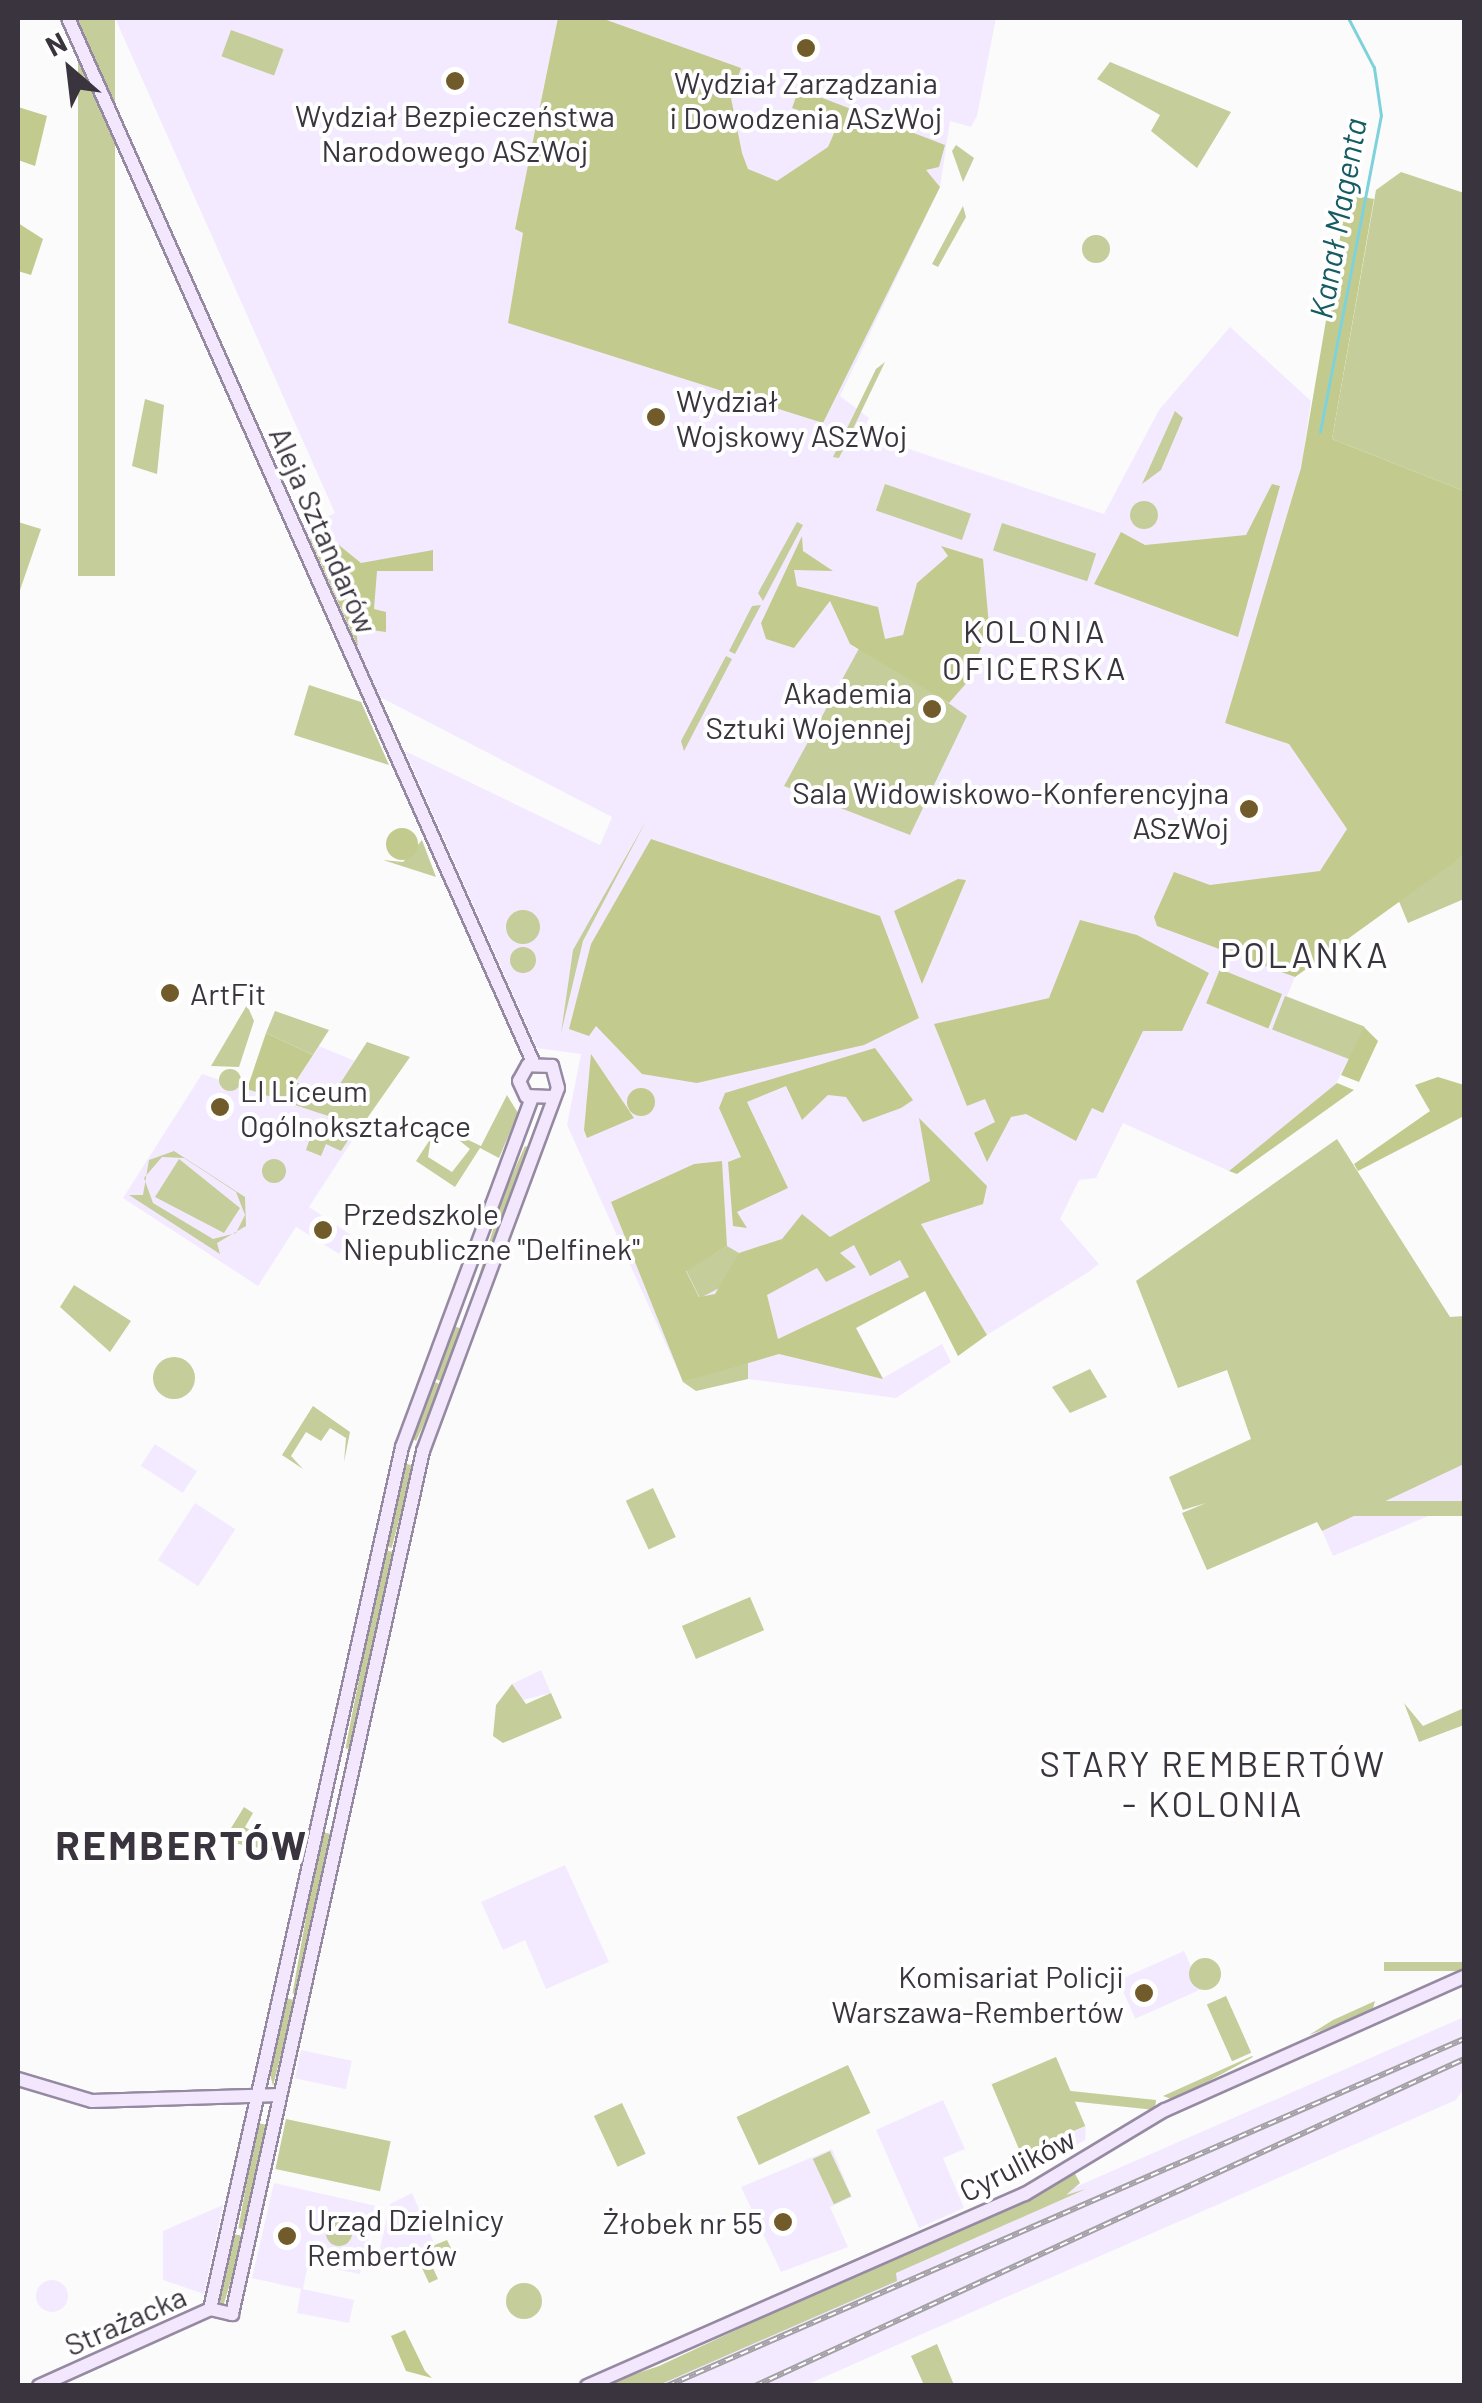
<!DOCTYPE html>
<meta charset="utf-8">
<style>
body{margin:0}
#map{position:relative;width:1482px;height:2403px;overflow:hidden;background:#fbfbfb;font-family:Barlow,sans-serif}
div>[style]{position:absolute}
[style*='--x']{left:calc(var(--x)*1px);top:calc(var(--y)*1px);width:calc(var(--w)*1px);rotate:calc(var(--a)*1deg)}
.built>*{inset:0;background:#f4eaff;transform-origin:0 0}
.round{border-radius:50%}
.green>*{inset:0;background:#c5cd9a;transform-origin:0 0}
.forest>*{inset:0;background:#c2cb8d;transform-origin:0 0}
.stream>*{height:2.5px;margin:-1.25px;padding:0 1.25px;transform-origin:1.25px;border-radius:1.25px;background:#7fd2db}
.roads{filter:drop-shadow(2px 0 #968aa3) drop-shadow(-2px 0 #968aa3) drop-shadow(0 2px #968aa3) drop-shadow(0 -2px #968aa3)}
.secondary>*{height:12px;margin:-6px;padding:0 6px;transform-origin:6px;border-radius:6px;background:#f2e7fd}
.rail>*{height:6px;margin-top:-3px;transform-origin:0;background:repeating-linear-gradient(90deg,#fff 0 8px,#a3a0a5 0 16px);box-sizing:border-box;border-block:2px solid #a3a0a5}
.dots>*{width:28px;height:28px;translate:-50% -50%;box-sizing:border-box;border:5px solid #fff;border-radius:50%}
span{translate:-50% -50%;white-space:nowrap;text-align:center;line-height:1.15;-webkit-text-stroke:8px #fff;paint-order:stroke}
.poi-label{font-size:30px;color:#39343e}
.left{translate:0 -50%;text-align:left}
.right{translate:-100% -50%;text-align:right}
.street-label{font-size:30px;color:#39343e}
.water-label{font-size:32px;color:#155c63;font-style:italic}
.neighbourhood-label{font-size:32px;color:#39343e;letter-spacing:2.5px}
.quarter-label{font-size:35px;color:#39343e;letter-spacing:2.5px}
.district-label{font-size:40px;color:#39343e;font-weight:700;letter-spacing:2.5px}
.frame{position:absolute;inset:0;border:20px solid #39343e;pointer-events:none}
.north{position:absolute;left:20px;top:20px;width:100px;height:100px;-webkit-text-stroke:8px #fff;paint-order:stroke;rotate:332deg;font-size:28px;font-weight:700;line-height:40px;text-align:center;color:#39343e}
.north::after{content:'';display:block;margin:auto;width:35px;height:45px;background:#39343e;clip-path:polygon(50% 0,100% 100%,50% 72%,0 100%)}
</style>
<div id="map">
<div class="built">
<i style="clip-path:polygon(115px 18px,996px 18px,977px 116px,971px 127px,950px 121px,940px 187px,840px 396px,869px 418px,861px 433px,1104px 514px,1159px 410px,1230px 327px,1311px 401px,1304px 449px,1331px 439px,1464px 491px,1464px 855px,1295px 977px,1287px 996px,1364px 1027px,1331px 1094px,1229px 1171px,1123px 1123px,1096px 1178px,1079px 1180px,1060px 1219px,1099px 1264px,1090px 1271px,987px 1335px,950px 1273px,856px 1328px,883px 1378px,942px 1344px,951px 1362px,896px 1398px,748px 1379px,747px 1361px,683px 1382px,567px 1125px,581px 1054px,537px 1048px,405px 751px,600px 845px,612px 817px,380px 697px,304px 528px,335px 513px)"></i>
<i style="clip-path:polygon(319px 1046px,355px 1061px,320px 1114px,361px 1127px,309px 1207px,351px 1235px,339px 1254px,296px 1227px,258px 1286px,123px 1198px,202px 1074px,283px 1101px)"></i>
<i style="left:155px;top:1444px;width:50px;height:26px;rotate:33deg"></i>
<i style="clip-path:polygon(1464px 1464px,1464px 1501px,1333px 1556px,1322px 1531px,1338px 1518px)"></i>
<i style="left:195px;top:1503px;width:48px;height:68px;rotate:33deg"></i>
<i style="clip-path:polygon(541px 1670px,551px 1693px,519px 1701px,512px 1684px)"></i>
<i style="clip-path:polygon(565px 1865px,609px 1962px,546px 1989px,525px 1940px,503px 1950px,481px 1902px)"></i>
<i style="left:1184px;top:1951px;width:42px;height:72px;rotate:66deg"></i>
<i style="clip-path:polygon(1464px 2017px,1464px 2088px,1456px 2100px,806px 2385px,621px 2386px)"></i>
<i style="left:301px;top:2050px;width:52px;height:29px;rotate:12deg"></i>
<i style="clip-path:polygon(943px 2100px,965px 2149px,943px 2158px,964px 2208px,919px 2228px,876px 2130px)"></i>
<i style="clip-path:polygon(1086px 2126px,1085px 2140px,1027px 2175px,1021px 2154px)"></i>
<i style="clip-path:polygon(832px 2149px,852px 2197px,830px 2207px,848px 2247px,781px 2272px,741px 2187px)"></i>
<i style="clip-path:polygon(274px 2183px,376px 2206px,360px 2274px,308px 2264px,303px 2289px,354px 2300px,349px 2323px,297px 2313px,301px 2289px,252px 2278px)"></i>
<i style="clip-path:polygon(412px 2193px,435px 2245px,376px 2266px,390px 2204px)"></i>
<i style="clip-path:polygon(223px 2205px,204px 2294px,163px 2280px,163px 2231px)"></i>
<i class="round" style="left:36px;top:2280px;width:32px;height:32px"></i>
</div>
<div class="green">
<i style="left:78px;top:18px;width:37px;height:558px"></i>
<i style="left:231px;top:30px;width:56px;height:28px;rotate:20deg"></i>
<i style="clip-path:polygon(1110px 62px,1231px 112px,1197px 168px,1151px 131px,1160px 115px,1097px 79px)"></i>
<i style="clip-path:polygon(956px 145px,974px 158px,963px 182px,952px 151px)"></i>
<i style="clip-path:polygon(1401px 172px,1464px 193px,1464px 491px,1332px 439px,1376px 190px)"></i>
<i style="clip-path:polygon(963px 206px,966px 217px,938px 267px,932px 264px)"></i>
<i class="round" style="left:1082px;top:235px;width:28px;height:28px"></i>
<i style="clip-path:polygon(885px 362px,839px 458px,833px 457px,876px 369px)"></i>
<i style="clip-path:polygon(145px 399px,164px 405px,157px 474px,132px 466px)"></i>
<i style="clip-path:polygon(1175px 411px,1183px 418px,1161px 470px,1142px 484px)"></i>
<i style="left:885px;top:484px;width:91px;height:28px;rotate:19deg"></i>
<i class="round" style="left:1130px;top:501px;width:28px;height:28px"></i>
<i style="clip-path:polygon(18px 522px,41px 529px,19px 593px,18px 592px)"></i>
<i style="clip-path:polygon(797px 522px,803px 525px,763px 601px,758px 593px)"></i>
<i style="left:1002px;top:523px;width:99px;height:29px;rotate:18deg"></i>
<i style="clip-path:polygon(761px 605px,735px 654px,729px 651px,752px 606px)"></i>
<i style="clip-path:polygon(862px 643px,967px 716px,910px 835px,784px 786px)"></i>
<i style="clip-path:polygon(726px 656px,732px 659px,684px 751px,681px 741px)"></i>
<i style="clip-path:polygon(309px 685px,361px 702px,389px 765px,294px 735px)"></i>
<i style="clip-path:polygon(646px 821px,583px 941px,561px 1033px,573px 950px)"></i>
<i style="clip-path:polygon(422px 840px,436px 877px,383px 860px,403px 862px)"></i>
<i style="clip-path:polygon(1464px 855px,1464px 899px,1408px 923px,1398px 899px)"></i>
<i class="round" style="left:506px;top:910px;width:34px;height:34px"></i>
<i class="round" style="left:510px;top:947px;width:26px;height:26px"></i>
<i style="left:1285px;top:996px;width:85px;height:36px;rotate:21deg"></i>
<i style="clip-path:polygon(247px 1005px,254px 1021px,239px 1067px,211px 1066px)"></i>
<i style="clip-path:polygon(275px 1011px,329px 1030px,313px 1055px,266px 1033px)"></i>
<i style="clip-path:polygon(367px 1042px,410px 1057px,361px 1127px,283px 1101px,296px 1082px,330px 1099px)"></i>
<i class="round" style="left:219px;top:1069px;width:22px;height:22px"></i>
<i style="clip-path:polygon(507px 1095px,518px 1113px,499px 1158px,480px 1148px,455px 1187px,416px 1161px,431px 1138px,428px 1157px,452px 1172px,470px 1149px,445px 1129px,481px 1146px)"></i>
<i style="clip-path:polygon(316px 1120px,334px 1120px,356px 1128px,341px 1151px,326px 1144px,321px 1156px,306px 1150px)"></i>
<i style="clip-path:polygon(1337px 1139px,1450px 1317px,1464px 1316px,1464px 1464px,1322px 1531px,1317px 1522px,1207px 1570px,1182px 1513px,1206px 1503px,1183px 1510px,1169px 1477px,1251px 1439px,1227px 1370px,1178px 1388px,1136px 1281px)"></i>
<i style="left:525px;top:1146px;width:10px;height:75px;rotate:24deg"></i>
<i style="clip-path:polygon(evenodd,174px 1151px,245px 1197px,246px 1226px,217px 1243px,220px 1254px,129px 1195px,143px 1195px,149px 1160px,174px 1151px,162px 1157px,184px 1158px,236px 1192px,245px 1215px,236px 1233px,213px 1239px,153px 1203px,144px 1178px,162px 1157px)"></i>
<i style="clip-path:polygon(179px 1159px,240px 1208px,224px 1233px,155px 1197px)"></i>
<i class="round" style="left:262px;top:1159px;width:24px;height:24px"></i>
<i style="left:496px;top:1220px;width:10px;height:110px;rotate:17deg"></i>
<i style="clip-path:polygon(727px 1246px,739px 1253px,729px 1283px,700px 1298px,686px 1270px)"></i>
<i style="clip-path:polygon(74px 1285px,131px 1321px,110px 1352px,60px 1307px)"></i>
<i style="left:454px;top:1326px;width:11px;height:56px;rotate:22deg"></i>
<i class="round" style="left:153px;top:1357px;width:42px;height:42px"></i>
<i style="clip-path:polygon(748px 1361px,748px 1379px,696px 1391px,683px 1382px)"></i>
<i style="clip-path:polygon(1090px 1369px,1107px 1397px,1070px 1413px,1052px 1387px)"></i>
<i style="clip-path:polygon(432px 1381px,442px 1385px,416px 1441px,411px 1437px)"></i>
<i style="clip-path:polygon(313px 1406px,350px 1432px,344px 1462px,346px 1438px,330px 1428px,321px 1441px,306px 1432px,291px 1456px,303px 1469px,282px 1455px)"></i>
<i style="left:403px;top:1463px;width:11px;height:85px;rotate:15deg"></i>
<i style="left:653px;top:1488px;width:54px;height:30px;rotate:65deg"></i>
<i style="left:1464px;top:1501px;width:15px;height:142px;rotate:90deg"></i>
<i style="left:384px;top:1550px;width:10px;height:202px;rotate:11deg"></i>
<i style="left:750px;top:1597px;width:36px;height:74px;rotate:67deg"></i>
<i style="clip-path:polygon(512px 1684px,526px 1704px,551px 1693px,562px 1718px,503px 1743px,493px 1736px,496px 1705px)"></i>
<i style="clip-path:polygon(1404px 1703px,1423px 1726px,1464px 1708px,1464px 1725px,1419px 1742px)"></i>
<i style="clip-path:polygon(244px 1807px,253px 1813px,245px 1827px,289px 1854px,223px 1841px)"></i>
<i style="left:321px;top:1832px;width:11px;height:164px;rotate:10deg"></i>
<i class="round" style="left:1189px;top:1958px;width:32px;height:32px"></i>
<i style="left:1464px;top:1962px;width:9px;height:80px;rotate:90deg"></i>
<i style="left:1226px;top:1996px;width:62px;height:21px;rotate:66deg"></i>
<i style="clip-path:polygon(285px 1998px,295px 2000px,273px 2086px,269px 2070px)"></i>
<i style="clip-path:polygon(1375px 2001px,1372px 2012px,1309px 2035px,1333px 2020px)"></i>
<i style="left:1056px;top:2057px;width:75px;height:70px;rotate:67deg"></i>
<i style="clip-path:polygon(1253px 2057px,1174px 2100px,1163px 2096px,1252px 2056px)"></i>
<i style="left:848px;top:2065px;width:53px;height:123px;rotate:65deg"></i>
<i style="left:1156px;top:2100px;width:10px;height:102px;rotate:96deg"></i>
<i style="left:622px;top:2103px;width:56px;height:31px;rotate:65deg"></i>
<i style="left:286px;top:2119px;width:107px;height:51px;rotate:12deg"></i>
<i style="left:257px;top:2123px;width:11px;height:107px;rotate:10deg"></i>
<i style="left:830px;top:2151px;width:50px;height:19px;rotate:65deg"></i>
<i style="clip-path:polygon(1074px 2172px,1080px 2183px,1066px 2195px,1086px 2189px,896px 2273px,897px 2281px,659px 2385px,599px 2386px,659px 2366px)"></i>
<i class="round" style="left:326px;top:2220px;width:26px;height:26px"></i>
<i style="clip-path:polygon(233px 2234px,244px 2236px,223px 2307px,218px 2301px)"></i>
<i style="clip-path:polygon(447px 2240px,454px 2254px,427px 2255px,438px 2279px,429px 2283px,415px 2253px)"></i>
<i class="round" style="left:506px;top:2283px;width:36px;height:36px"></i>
<i style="clip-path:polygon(937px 2344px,954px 2385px,924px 2385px,911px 2356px)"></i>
</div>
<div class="forest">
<i style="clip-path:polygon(558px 18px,601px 18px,741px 68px,731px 98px,742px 153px,748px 169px,777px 181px,828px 147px,838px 124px,792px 108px,799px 89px,945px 145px,939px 167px,926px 170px,940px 187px,823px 423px,508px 323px,523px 233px,515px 229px)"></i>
<i style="clip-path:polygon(18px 107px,47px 116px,35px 166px,18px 160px)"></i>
<i style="clip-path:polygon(1357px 196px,1374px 199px,1332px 439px,1464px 491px,1464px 855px,1295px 977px,1157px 926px,1154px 917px,1174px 872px,1210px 885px,1320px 871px,1347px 829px,1289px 744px,1225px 723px,1301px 468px,1344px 214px)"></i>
<i style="clip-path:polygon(18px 223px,43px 239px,31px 275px,18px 271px)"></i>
<i style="clip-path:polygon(1272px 484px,1280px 486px,1238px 637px,1094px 584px,1121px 532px,1145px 545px,1246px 535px)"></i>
<i style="clip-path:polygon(802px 536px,803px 551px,833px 571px,794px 570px,797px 586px,878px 607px,885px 639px,903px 635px,917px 583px,948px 556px,941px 546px,983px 559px,989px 625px,970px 679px,949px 703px,850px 644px,830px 601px,794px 648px,766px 639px,761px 623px)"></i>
<i style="clip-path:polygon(329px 537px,361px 563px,433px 550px,433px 571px,377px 571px,374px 609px,386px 612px,386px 632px,356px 628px,358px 647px,310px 539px)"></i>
<i class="round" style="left:386px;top:828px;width:32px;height:32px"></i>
<i style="clip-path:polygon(651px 839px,880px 916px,919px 1018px,864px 1045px,697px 1083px,642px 1074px,596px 1026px,589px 1036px,569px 1029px,591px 944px)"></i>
<i style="clip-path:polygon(958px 879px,966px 880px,922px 984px,894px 911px)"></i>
<i style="clip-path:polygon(1080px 920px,1137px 935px,1209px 973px,1182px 1031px,1143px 1031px,1103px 1113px,1092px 1108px,1076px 1141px,1026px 1114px,1011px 1117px,987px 1162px,974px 1133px,995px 1122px,985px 1099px,967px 1106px,934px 1024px,1049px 998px)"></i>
<i style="left:1220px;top:969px;width:67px;height:37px;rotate:22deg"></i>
<i style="clip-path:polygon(1364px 1027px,1378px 1041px,1359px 1082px,1341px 1075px)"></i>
<i style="clip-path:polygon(266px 1033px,313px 1055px,283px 1101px,247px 1089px)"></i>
<i style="clip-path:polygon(875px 1048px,913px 1100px,901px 1108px,863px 1122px,846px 1097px,828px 1095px,802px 1120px,786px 1086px,747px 1102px,788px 1188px,737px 1212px,747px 1228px,733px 1226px,728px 1162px,741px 1157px,719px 1108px,725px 1093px)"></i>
<i style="clip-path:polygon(591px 1054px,634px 1118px,587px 1138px,584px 1130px)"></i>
<i style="clip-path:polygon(1438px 1077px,1464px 1085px,1464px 1116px,1358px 1171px,1354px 1164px,1430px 1111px,1415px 1085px)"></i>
<i style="clip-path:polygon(1337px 1083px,1354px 1090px,1237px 1174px,1229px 1171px)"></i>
<i class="round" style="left:627px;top:1088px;width:28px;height:28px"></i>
<i style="clip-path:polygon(evenodd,919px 1118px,987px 1186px,983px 1204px,921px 1224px,987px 1335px,958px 1356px,925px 1291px,856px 1328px,883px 1379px,779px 1354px,683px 1382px,611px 1202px,694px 1164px,722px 1161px,727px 1246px,686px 1271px,699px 1297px,715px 1294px,739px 1253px,782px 1239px,802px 1214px,830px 1237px,930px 1181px,919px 1118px,854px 1245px,870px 1276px,900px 1260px,909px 1277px,778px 1339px,767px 1295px,817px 1268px,826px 1282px,856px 1267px,840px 1253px,854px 1245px)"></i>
<i style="clip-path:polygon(405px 2330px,425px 2371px,432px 2378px,406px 2371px,391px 2336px)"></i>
</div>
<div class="stream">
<i style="--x:1320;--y:432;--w:322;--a:-79.1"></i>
<i style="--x:1381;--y:116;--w:49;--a:-98.3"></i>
<i style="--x:1374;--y:68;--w:56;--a:-117.5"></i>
</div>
<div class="roads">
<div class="secondary">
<i style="--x:68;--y:18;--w:1143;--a:65.99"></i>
<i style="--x:18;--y:2079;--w:77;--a:16.6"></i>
<i style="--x:92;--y:2101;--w:188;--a:-1.8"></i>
<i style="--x:210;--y:2309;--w:883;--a:-77.44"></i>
<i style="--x:402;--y:1447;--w:370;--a:-69.6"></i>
<i style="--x:39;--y:2386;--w:188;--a:-24.2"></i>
<i style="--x:210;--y:2309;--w:23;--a:13"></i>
<i style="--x:232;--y:2314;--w:884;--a:-77.52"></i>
<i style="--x:423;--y:1451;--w:387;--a:-69.6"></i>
<i style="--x:558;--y:1088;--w:23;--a:-105"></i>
<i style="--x:552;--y:1066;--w:24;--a:-178"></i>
<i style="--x:528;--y:1065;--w:18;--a:119"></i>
<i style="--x:519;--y:1081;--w:17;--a:65"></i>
<i style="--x:526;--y:1096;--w:25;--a:2"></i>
<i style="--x:587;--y:2386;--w:478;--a:-23.7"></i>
<i style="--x:1025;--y:2194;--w:163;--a:-31"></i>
<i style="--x:1165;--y:2110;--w:327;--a:-24"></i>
</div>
</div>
<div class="rail">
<i style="--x:667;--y:2386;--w:869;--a:-23.53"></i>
<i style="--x:755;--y:2386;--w:781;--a:-24.76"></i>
</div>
<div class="dots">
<i style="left:806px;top:48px;background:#715b2a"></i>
<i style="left:455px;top:81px;background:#715b2a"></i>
<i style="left:656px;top:417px;background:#715b2a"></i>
<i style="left:932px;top:709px;background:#715b2a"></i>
<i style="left:1249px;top:809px;background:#715b2a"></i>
<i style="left:170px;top:993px;background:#715b2a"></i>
<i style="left:220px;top:1107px;background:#715b2a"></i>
<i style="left:323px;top:1230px;background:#715b2a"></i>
<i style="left:1144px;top:1993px;background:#715b2a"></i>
<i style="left:783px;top:2222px;background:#715b2a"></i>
<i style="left:287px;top:2236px;background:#715b2a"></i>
</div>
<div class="poi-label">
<span style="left:806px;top:99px">Wydział Zarządzania<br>i Dowodzenia ASzWoj</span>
<span style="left:455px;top:132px">Wydział Bezpieczeństwa<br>Narodowego ASzWoj</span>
<span class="left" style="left:676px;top:417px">Wydział<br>Wojskowy ASzWoj</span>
<span class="right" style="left:912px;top:709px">Akademia<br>Sztuki Wojennej</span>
<span class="right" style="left:1229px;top:809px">Sala Widowiskowo-Konferencyjna<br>ASzWoj</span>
<span class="left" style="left:190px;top:993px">ArtFit</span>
<span class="left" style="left:240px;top:1107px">LI Liceum<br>Ogólnokształcące</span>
<span class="left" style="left:343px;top:1230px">Przedszkole<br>Niepubliczne "Delfinek"</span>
<span class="right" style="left:1124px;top:1993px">Komisariat Policji<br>Warszawa-Rembertów</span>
<span class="left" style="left:307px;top:2236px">Urząd Dzielnicy<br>Rembertów</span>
<span class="right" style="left:763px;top:2222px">Żłobek nr 55</span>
</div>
<div class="street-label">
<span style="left:324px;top:530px;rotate:66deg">Aleja Sztandarów</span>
<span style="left:1017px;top:2164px;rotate:-27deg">Cyrulików</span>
<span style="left:125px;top:2320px;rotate:-24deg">Strażacka</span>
</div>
<div class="water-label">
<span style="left:1337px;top:218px;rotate:-80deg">Kanał Magenta</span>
</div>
<div class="neighbourhood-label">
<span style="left:1035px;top:649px">KOLONIA<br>OFICERSKA</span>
</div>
<div class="quarter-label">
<span style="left:1305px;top:954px">POLANKA</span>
<span style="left:1213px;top:1783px">STARY REMBERTÓW<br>- KOLONIA</span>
</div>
<div class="district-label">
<span style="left:182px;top:1844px">REMBERTÓW</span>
</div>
<div class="frame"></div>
<div class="north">N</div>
</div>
